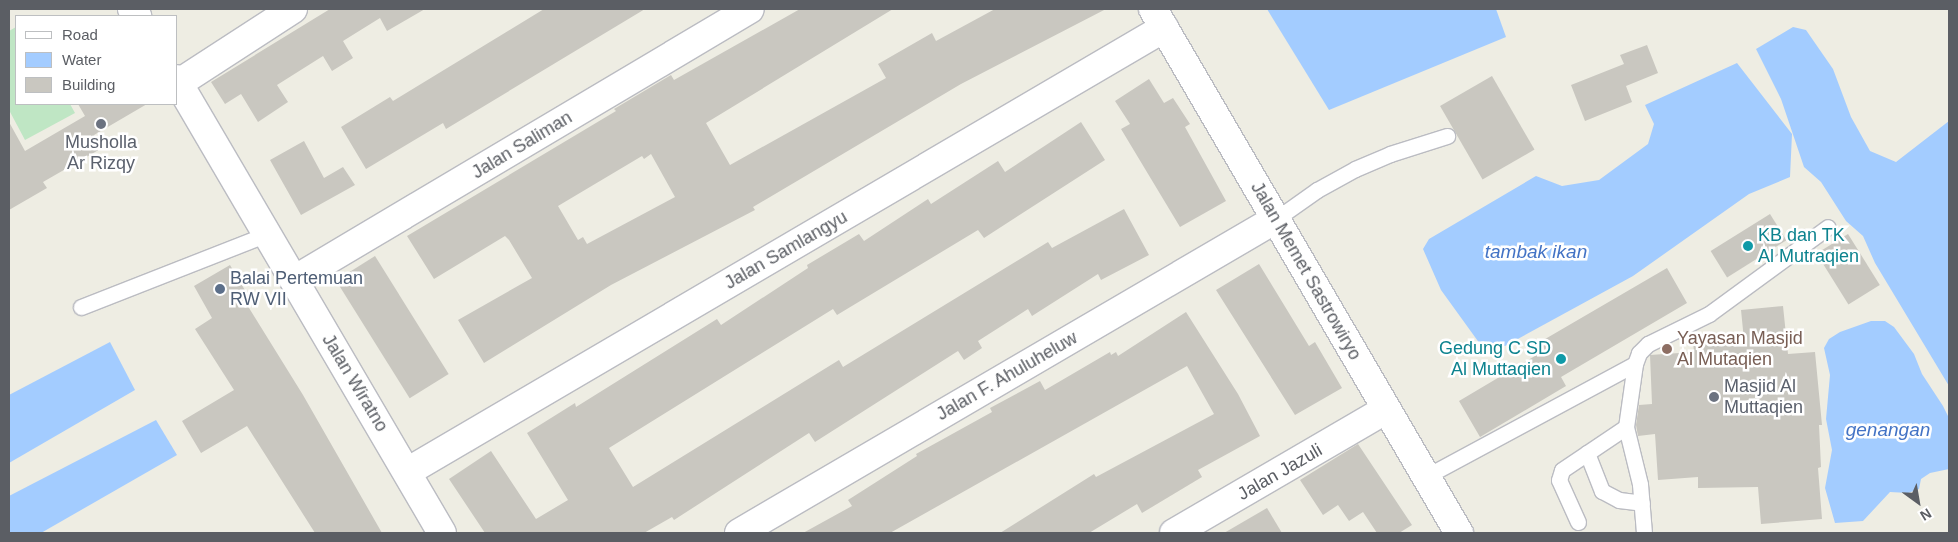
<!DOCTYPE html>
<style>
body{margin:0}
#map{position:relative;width:1958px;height:542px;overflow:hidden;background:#eeede3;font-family:Helvetica,sans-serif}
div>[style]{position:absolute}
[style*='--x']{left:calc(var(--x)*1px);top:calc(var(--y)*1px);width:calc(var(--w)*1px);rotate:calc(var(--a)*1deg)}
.green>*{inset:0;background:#bfe6c4}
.water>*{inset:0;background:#a3ccff}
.building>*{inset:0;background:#c9c7c0;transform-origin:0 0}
.roads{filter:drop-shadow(1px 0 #bbbcc2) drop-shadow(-1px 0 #bbbcc2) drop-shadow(0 1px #bbbcc2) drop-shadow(0 -1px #bbbcc2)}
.service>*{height:15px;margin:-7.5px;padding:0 7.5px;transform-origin:7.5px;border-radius:7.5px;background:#fff}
.minor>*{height:28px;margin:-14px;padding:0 14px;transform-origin:14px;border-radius:14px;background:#fff}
.secondary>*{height:28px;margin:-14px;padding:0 14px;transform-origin:14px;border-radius:14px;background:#fff}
.dots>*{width:14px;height:14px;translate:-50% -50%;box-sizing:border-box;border:2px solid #fff;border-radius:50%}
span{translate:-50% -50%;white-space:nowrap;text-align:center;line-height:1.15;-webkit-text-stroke:5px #fff;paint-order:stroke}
.worship-label{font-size:18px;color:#5b616d}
.left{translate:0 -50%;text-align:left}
.street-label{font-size:18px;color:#5b5e64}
.culture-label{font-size:18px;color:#0d838f}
.right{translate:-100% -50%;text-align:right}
.service-label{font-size:18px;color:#4e5e75}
.education-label{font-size:18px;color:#785e54}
.water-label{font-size:19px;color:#4373c5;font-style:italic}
.frame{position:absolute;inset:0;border:10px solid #5b5e64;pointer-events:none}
.legend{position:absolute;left:15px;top:15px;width:162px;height:90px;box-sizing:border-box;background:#fff;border:1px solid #bdbfc1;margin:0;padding:6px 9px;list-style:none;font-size:15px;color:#5b5e64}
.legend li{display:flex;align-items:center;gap:10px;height:25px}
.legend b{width:25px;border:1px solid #bdbfc1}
.north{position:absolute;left:1893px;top:477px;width:50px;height:50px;-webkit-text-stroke:4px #fff;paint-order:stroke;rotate:148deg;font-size:14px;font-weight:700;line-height:20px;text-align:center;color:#5b5e64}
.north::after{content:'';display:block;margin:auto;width:18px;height:22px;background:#5b5e64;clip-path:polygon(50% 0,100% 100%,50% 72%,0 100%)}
</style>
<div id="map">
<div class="green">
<i style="clip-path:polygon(16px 27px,16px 104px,70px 104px,75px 113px,25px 140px,9px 110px,9px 31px)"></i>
</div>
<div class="water">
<i style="clip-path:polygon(1267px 9px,1496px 9px,1506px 37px,1329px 110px)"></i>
<i style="clip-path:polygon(1793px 27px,1806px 30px,1833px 69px,1851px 117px,1870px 151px,1896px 162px,1949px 121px,1949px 386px,1875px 263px,1863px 236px,1846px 221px,1821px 182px,1804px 167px,1781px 99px,1756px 49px)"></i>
<i style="clip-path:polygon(1737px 63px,1792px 134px,1790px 177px,1749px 194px,1633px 276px,1505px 346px,1480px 344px,1441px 290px,1423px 249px,1429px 239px,1536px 176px,1562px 186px,1599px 180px,1648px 144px,1654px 124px,1645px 105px)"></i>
<i style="clip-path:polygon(1871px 321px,1885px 321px,1894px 327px,1914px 354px,1922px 374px,1943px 406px,1949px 418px,1949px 469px,1930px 473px,1921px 479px,1919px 489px,1908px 493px,1890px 492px,1863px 521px,1835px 523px,1825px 488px,1832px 450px,1826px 419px,1830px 375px,1824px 348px,1829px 339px,1840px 332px)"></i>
<i style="clip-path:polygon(110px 342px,135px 390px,9px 463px,9px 395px)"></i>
<i style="clip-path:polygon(156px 420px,177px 455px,41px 533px,9px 533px,9px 496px)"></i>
</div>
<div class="building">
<i style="clip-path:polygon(330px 9px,425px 9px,387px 31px,380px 18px,343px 41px,353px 58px,332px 71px,323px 56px,277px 85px,288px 102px,258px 122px,241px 94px,225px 104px,211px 82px)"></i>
<i style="clip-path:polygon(544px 9px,645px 9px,446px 129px,443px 123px,366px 169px,341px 127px,390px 97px,393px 101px)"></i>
<i style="clip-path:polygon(evenodd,800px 9px,893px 9px,706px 123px,730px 165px,886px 78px,878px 64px,932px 33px,936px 41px,995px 9px,1106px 9px,961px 84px,753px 207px,755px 210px,611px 285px,484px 363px,458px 320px,532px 278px,509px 240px,505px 236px,434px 279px,407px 236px,616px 111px,614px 109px,671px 75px,674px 80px,800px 9px,651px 154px,675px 197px,587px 244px,583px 237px,578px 240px,558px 206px,642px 156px,644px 159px,651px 154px)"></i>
<i style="clip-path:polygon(1647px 45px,1658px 73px,1626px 86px,1632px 102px,1585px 121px,1571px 85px,1624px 64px,1620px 55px)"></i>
<i style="left:1492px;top:76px;width:85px;height:60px;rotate:60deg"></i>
<i style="clip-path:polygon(1149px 79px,1164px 103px,1173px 98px,1190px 124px,1185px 127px,1226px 201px,1180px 227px,1121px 129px,1130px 124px,1115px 101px)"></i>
<i style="clip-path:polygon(78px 104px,147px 104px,94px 135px,102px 148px,43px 182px,47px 188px,9px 210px,9px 122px,25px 151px,85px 116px)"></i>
<i style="clip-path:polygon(1081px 122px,1105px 160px,984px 238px,978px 230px,837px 315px,833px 309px,609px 448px,633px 487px,839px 360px,843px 367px,1048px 242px,1052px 248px,1124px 209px,1149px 255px,1101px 280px,1098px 274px,1032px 316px,1028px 309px,978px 341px,982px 348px,964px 360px,958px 351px,815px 442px,809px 433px,674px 520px,672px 517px,644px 533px,485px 533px,449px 479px,491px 451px,536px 519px,568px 500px,527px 433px,575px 403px,576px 407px,717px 319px,721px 325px,808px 268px,807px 265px,859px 234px,864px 241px,928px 199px,931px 204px,998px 161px,1005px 172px)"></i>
<i style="clip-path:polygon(304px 141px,324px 178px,343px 167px,355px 185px,301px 215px,270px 160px)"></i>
<i style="left:1770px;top:214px;width:31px;height:70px;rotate:58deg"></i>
<i style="left:1848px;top:234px;width:60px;height:37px;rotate:58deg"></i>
<i style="left:375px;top:256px;width:139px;height:46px;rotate:58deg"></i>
<i style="clip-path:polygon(1259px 264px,1309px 346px,1315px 342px,1342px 388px,1295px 415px,1216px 290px)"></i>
<i style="clip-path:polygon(230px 265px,246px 292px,241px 295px,303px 395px,382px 533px,315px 533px,247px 426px,201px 453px,182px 421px,234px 390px,195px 329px,212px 318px,194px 286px)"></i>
<i style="clip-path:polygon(1667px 268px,1687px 303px,1561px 377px,1566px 386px,1480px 437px,1459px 401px,1545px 350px,1540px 342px)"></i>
<i style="clip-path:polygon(1783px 306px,1788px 354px,1815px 352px,1822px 425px,1819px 425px,1821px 467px,1818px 468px,1822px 519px,1761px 524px,1758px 487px,1698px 488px,1698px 477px,1658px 480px,1655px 434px,1638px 436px,1636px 425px,1639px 405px,1652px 404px,1650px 355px,1694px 352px,1693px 342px,1744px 340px,1741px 310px)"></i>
<i style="clip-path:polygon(1186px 312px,1238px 394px,1260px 436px,1198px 470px,1202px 477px,1142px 513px,1137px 504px,1089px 533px,1000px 533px,1094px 474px,1096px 477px,1214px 414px,1187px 366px,890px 533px,803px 533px,852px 506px,848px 500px,917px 456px,916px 454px,992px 412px,990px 408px,1040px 381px,1045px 390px,1110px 352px,1111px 355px,1116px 352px,1118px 356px)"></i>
<i style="clip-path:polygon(1358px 444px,1412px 525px,1399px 533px,1377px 533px,1363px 512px,1349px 521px,1338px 505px,1323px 515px,1300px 480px)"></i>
<i style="clip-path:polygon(1267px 508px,1282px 533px,1224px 533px)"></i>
</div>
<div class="roads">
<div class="service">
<i style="--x:1276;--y:219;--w:50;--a:-35.3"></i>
<i style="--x:1317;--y:190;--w:43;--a:-28.9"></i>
<i style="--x:1355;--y:169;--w:38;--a:-23"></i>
<i style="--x:1390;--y:154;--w:60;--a:-17.5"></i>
<i style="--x:81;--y:307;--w:200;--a:-21.4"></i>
<i style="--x:1587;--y:453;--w:41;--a:68.5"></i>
<i style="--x:1602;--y:491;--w:19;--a:28"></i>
<i style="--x:1619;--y:500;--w:23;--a:7"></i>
<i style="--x:1425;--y:477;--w:238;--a:-28.3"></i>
<i style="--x:1578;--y:522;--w:46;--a:-114.3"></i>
<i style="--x:1559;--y:480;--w:10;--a:-73"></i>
<i style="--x:1562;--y:470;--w:77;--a:-33.9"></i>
<i style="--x:1644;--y:533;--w:49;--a:-94.7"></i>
<i style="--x:1640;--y:484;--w:59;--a:-103.8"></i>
<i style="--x:1626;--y:427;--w:64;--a:-81.9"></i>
<i style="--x:1635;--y:364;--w:12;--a:-70"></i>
<i style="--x:1639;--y:353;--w:13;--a:-45"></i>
<i style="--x:1648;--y:344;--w:68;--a:-26.2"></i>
<i style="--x:1709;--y:314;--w:147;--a:-36.2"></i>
</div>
<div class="minor">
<i style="--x:1153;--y:9;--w:607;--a:59.72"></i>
<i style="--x:179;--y:83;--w:136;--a:-33"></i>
<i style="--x:294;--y:280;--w:530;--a:-30.72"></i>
<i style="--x:407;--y:472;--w:878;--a:-30.39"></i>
<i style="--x:739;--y:533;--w:622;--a:-30.32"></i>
<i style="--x:1174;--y:533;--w:244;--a:-30.2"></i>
</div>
<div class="secondary">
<i style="--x:132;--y:9;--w:9;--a:54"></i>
<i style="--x:176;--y:79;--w:526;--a:59.63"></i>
</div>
</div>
<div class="dots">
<i style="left:101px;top:124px;background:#6b7280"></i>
<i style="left:1748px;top:246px;background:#0f9aa8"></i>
<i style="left:220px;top:289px;background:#5c6f8a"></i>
<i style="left:1667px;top:349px;background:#8d6e63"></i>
<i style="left:1561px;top:359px;background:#0f9aa8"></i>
<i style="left:1714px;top:397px;background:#6b7280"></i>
</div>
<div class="worship-label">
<span style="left:101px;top:153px">Musholla<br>Ar Rizqy</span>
<span class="left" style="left:1724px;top:397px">Masjid Al<br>Muttaqien</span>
</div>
<div class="street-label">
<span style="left:522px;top:145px;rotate:-31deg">Jalan Saliman</span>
<span style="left:786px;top:250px;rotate:-30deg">Jalan Samlangyu</span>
<span style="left:1306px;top:271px;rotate:60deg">Jalan Memet Sastrowiryo</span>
<span style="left:1007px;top:376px;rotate:-30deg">Jalan F. Ahuluheluw</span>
<span style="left:355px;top:383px;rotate:59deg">Jalan Wiratno</span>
<span style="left:1280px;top:472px;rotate:-30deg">Jalan Jazuli</span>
</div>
<div class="culture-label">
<span class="left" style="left:1758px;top:246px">KB dan TK<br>Al Mutraqien</span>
<span class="right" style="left:1551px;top:359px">Gedung C SD<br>Al Muttaqien</span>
</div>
<div class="service-label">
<span class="left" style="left:230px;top:289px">Balai Pertemuan<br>RW VII</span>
</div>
<div class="education-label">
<span class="left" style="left:1677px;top:349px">Yayasan Masjid<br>Al Mutaqien</span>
</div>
<div class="water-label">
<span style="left:1536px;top:252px">tambak ikan</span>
<span style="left:1888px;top:430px">genangan</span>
</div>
<div class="frame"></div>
<ul class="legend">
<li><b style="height:6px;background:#fff"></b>Road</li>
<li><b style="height:14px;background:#a3ccff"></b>Water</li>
<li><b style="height:14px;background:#c9c7c0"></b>Building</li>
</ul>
<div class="north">N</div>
</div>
